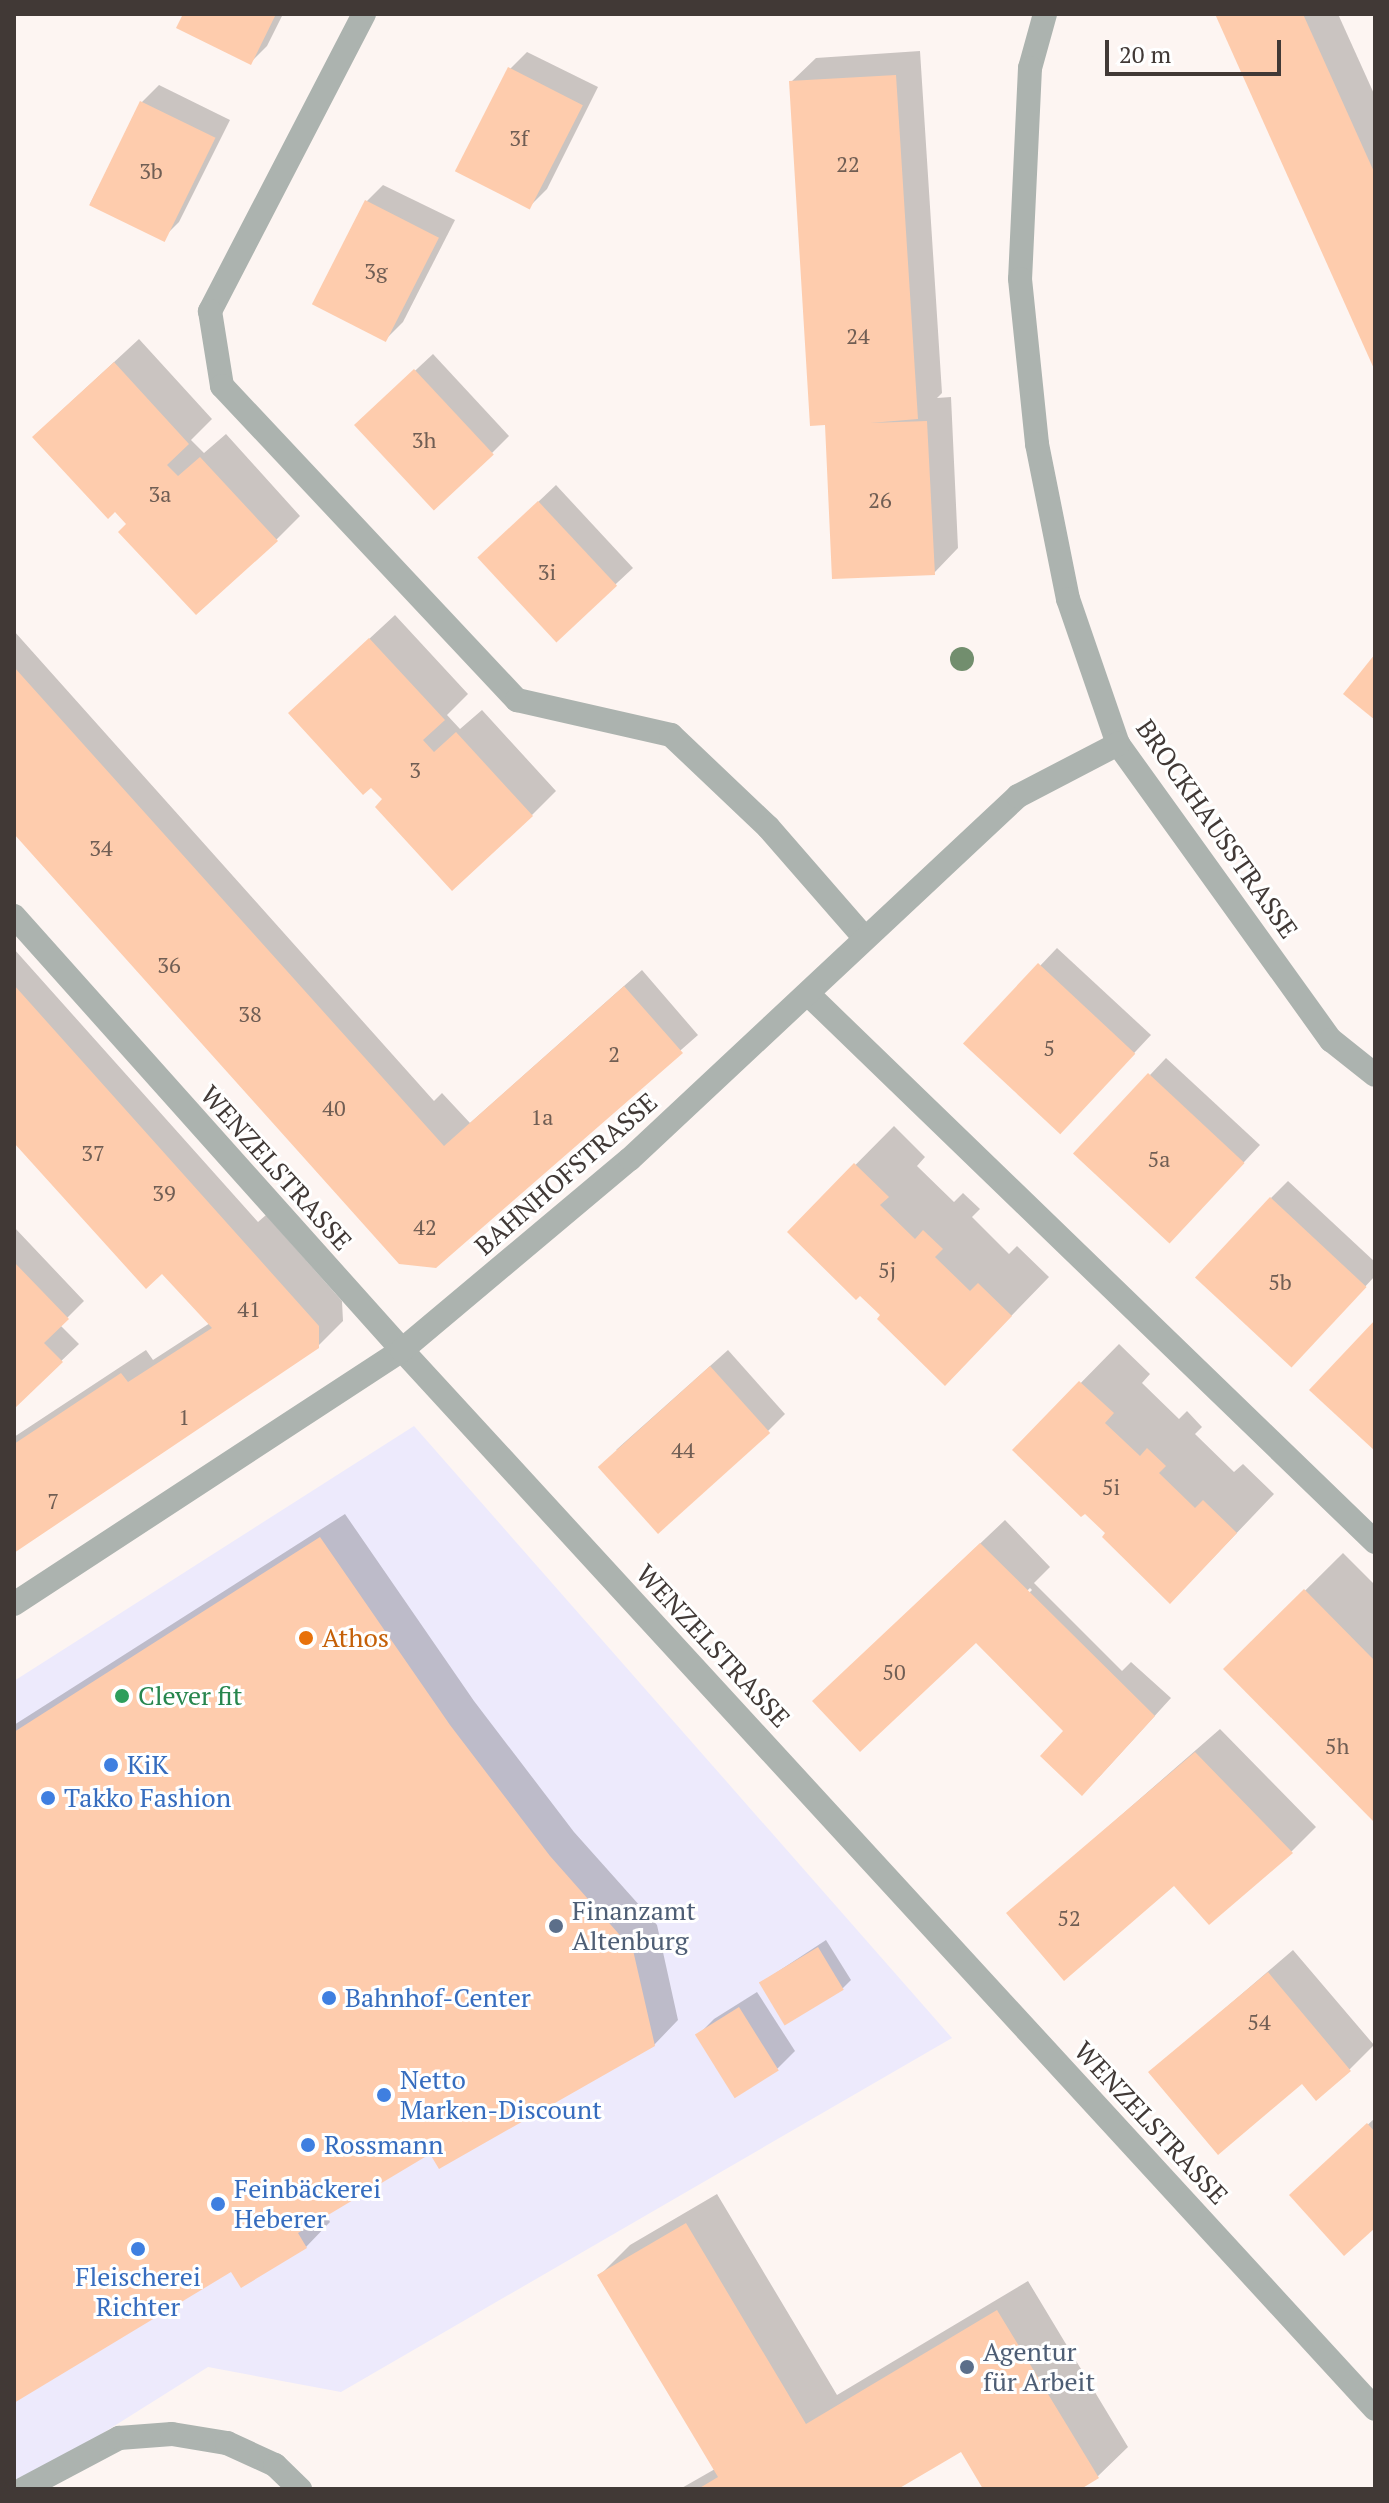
<!DOCTYPE html>
<meta charset="utf-8">
<style>
body{margin:0}
#map{position:relative;width:1389px;height:2503px;overflow:hidden;background:#fdf5f2;font-family:"PT Serif",serif}
div>[style]{position:absolute}
[style*='--x']{left:calc(var(--x)*1px);top:calc(var(--y)*1px);width:calc(var(--w)*1px);rotate:calc(var(--a)*1deg)}
.commercial>*{inset:0;background:#edeafc}
.shadow>*{inset:0;background:#0003}
.building>*{inset:0;background:#feccad;transform-origin:0 0}
.minor>*{height:24px;margin:-12px;padding:0 12px;transform-origin:12px;border-radius:12px;background:#acb3af}
.trees>*{width:24px;height:24px;margin:-12px;border-radius:50%;background:#728e6e}
.dots>*{width:22px;height:22px;translate:-50% -50%;box-sizing:border-box;border:4px solid #fff;border-radius:50%}
span{translate:-50% -50%;white-space:nowrap;text-align:center;line-height:1.15;-webkit-text-stroke:6px #fff;paint-order:stroke}
.number-label{font-size:22px;color:#705e54}
.number-label span{-webkit-text-stroke-width:0}
.street-label{font-size:26px;color:#413936}
.food-label{font-size:26px;color:#c56008}
.left{translate:0 -50%;text-align:left}
.leisure-label{font-size:26px;color:#27864d}
.shop-label{font-size:26px;color:#366cbe}
.service-label{font-size:26px;color:#4e5e75}
.frame{position:absolute;inset:0;border:16px solid #413936;pointer-events:none}
.scale{position:absolute;left:1105px;top:40px;width:176px;height:36px;box-sizing:border-box;border:4px solid #413936;border-top:0;padding-left:10px;font-size:24px;line-height:28px;white-space:nowrap;color:#413936;-webkit-text-stroke:6px #fff;paint-order:stroke}
</style>
<div id="map">
<div class="commercial">
<i style="clip-path:polygon(414px 1426px,952px 2038px,341px 2392px,208px 2367px,14px 2489px,14px 1681px)"></i>
</div>
<div class="shadow">
<i style="clip-path:polygon(186px 14px,283px 14px,267px 46px,250px 63px)"></i>
<i style="clip-path:polygon(1217px 14px,1338px 14px,1375px 96px,1375px 366px)"></i>
<i style="clip-path:polygon(920px 51px,942px 393px,937px 398px,951px 397px,958px 548px,934px 573px,827px 423px,791px 82px,816px 58px)"></i>
<i style="clip-path:polygon(527px 52px,598px 87px,547px 189px,530px 206px,510px 69px)"></i>
<i style="clip-path:polygon(159px 85px,230px 120px,179px 222px,162px 239px,90px 204px,142px 102px)"></i>
<i style="clip-path:polygon(383px 185px,455px 220px,403px 322px,386px 339px,366px 202px)"></i>
<i style="clip-path:polygon(139px 339px,212px 419px,191px 440px,204px 453px,226px 434px,300px 516px,276px 540px,129px 524px,59px 413px)"></i>
<i style="clip-path:polygon(433px 354px,509px 436px,492px 453px,374px 409px)"></i>
<i style="clip-path:polygon(556px 485px,633px 568px,556px 640px,497px 541px)"></i>
<i style="clip-path:polygon(395px 615px,468px 694px,447px 715px,460px 729px,482px 710px,556px 791px,532px 815px,385px 799px,315px 689px)"></i>
<i style="clip-path:polygon(14px 631px,434px 1101px,442px 1093px,470px 1123px,642px 970px,698px 1035px,435px 1266px,14px 831px)"></i>
<i style="clip-path:polygon(1057px 948px,1151px 1035px,1077px 1114px,966px 1044px)"></i>
<i style="clip-path:polygon(14px 949px,258px 1222px,266px 1215px,342px 1301px,343px 1321px,318px 1346px,14px 1552px,14px 1437px,146px 1350px,153px 1360px,210px 1323px,162px 1271px,14px 1139px)"></i>
<i style="clip-path:polygon(1166px 1058px,1260px 1145px,1186px 1224px,1150px 1075px)"></i>
<i style="clip-path:polygon(894px 1126px,925px 1157px,917px 1166px,954px 1202px,963px 1193px,980px 1209px,972px 1217px,1009px 1254px,1017px 1246px,1049px 1277px,983px 1345px,883px 1315px,789px 1232px)"></i>
<i style="clip-path:polygon(1288px 1181px,1375px 1262px,1375px 1276px,1308px 1348px,1271px 1198px)"></i>
<i style="clip-path:polygon(14px 1227px,84px 1301px,60px 1325px,79px 1344px,14px 1406px)"></i>
<i style="clip-path:polygon(1119px 1344px,1150px 1374px,1142px 1383px,1179px 1419px,1187px 1411px,1202px 1427px,1195px 1434px,1234px 1472px,1243px 1464px,1274px 1494px,1208px 1563px,1108px 1533px,1015px 1450px)"></i>
<i style="clip-path:polygon(728px 1350px,785px 1414px,768px 1431px,616px 1450px)"></i>
<i style="clip-path:polygon(345px 1514px,474px 1701px,574px 1832px,657px 1925px,678px 2020px,654px 2045px,430px 2151px,326px 2214px,330px 2222px,306px 2247px,231px 2270px,14px 2400px,14px 1725px)"></i>
<i style="clip-path:polygon(1005px 1520px,1050px 1567px,1034px 1583px,1122px 1671px,1131px 1662px,1171px 1698px,1099px 1777px,1066px 1731px,979px 1643px,1032px 1590px,1030px 1588px,860px 1749px,839px 1677px)"></i>
<i style="clip-path:polygon(1343px 1553px,1375px 1585px,1375px 1821px,1226px 1669px)"></i>
<i style="clip-path:polygon(1220px 1729px,1316px 1827px,1292px 1851px,1210px 1922px,1174px 1883px,1008px 1914px)"></i>
<i style="clip-path:polygon(826px 1940px,851px 1980px,843px 1988px,762px 1982px)"></i>
<i style="clip-path:polygon(1293px 1950px,1374px 2045px,1350px 2069px,1316px 2098px,1302px 2081px,1151px 2072px)"></i>
<i style="clip-path:polygon(757px 1992px,795px 2051px,778px 2068px,735px 2095px,697px 2036px,714px 2019px)"></i>
<i style="clip-path:polygon(1375px 2118px,1375px 2225px,1300px 2187px)"></i>
<i style="clip-path:polygon(717px 2194px,837px 2395px,1028px 2281px,1128px 2447px,1097px 2477px,1077px 2489px,986px 2489px,962px 2449px,894px 2489px,680px 2489px,715px 2469px,600px 2275px,630px 2245px)"></i>
</div>
<div class="building">
<i style="clip-path:polygon(183px 14px,276px 14px,251px 65px,176px 28px)"></i>
<i style="clip-path:polygon(1215px 14px,1303px 14px,1375px 174px,1375px 371px)"></i>
<i style="left:508px;top:67px;width:84px;height:117px;rotate:27deg"></i>
<i style="clip-path:polygon(896px 75px,918px 419px,870px 423px,927px 421px,935px 575px,832px 579px,825px 425px,810px 426px,789px 81px)"></i>
<i style="left:140px;top:101px;width:84px;height:116px;rotate:26deg"></i>
<i style="left:365px;top:200px;width:83px;height:117px;rotate:27deg"></i>
<i style="clip-path:polygon(114px 362px,189px 444px,167px 465px,178px 476px,200px 457px,278px 541px,196px 615px,118px 532px,126px 524px,115px 512px,108px 519px,32px 437px)"></i>
<i style="left:414px;top:369px;width:117px;height:82px;rotate:47deg"></i>
<i style="left:538px;top:501px;width:116px;height:83px;rotate:47deg"></i>
<i style="clip-path:polygon(369px 638px,445px 720px,423px 740px,434px 752px,456px 732px,533px 816px,452px 891px,375px 807px,382px 799px,371px 788px,363px 795px,288px 713px)"></i>
<i style="clip-path:polygon(1375px 654px,1375px 720px,1343px 694px)"></i>
<i style="clip-path:polygon(14px 667px,444px 1146px,624px 986px,683px 1053px,436px 1268px,399px 1264px,14px 834px)"></i>
<i style="left:1038px;top:963px;width:133px;height:110px;rotate:43deg"></i>
<i style="clip-path:polygon(14px 985px,319px 1326px,319px 1348px,14px 1553px,14px 1444px,121px 1373px,128px 1382px,212px 1328px,162px 1274px,146px 1289px,14px 1143px)"></i>
<i style="left:1148px;top:1073px;width:132px;height:110px;rotate:43deg"></i>
<i style="clip-path:polygon(854px 1163px,889px 1197px,880px 1205px,915px 1239px,923px 1230px,943px 1249px,935px 1257px,970px 1291px,978px 1283px,1012px 1316px,945px 1386px,877px 1319px,880px 1315px,860px 1296px,856px 1300px,787px 1232px)"></i>
<i style="left:1270px;top:1197px;width:132px;height:110px;rotate:43deg"></i>
<i style="clip-path:polygon(14px 1262px,69px 1319px,44px 1343px,63px 1362px,14px 1409px)"></i>
<i style="clip-path:polygon(1375px 1320px,1375px 1451px,1309px 1390px)"></i>
<i style="left:710px;top:1366px;width:90px;height:151px;rotate:48deg"></i>
<i style="clip-path:polygon(1079px 1381px,1114px 1413px,1105px 1423px,1140px 1456px,1147px 1448px,1166px 1466px,1159px 1473px,1195px 1508px,1203px 1500px,1237px 1533px,1170px 1604px,1102px 1537px,1105px 1533px,1085px 1514px,1081px 1517px,1012px 1450px)"></i>
<i style="clip-path:polygon(320px 1537px,450px 1725px,550px 1856px,633px 1950px,655px 2046px,439px 2169px,430px 2154px,298px 2233px,307px 2248px,241px 2288px,231px 2272px,14px 2403px,14px 1732px)"></i>
<i style="clip-path:polygon(980px 1543px,1155px 1716px,1082px 1796px,1040px 1756px,1063px 1731px,976px 1643px,860px 1752px,812px 1701px)"></i>
<i style="clip-path:polygon(1304px 1589px,1375px 1661px,1375px 1823px,1223px 1669px)"></i>
<i style="clip-path:polygon(1195px 1752px,1293px 1853px,1209px 1925px,1174px 1886px,1064px 1981px,1006px 1913px)"></i>
<i style="left:818px;top:1947px;width:50px;height:69px;rotate:59deg"></i>
<i style="clip-path:polygon(1268px 1972px,1351px 2071px,1316px 2101px,1302px 2084px,1218px 2155px,1148px 2072px)"></i>
<i style="left:739px;top:2007px;width:75px;height:52px;rotate:58deg"></i>
<i style="clip-path:polygon(1367px 2123px,1375px 2132px,1375px 2228px,1344px 2256px,1289px 2195px)"></i>
<i style="clip-path:polygon(686px 2223px,806px 2424px,997px 2310px,1099px 2478px,1081px 2489px,983px 2489px,961px 2452px,898px 2489px,698px 2489px,718px 2477px,597px 2275px)"></i>
</div>
<div class="minor">
<i style="--x:364;--y:14;--w:335;--a:117.4"></i>
<i style="--x:210;--y:311;--w:76;--a:80.9"></i>
<i style="--x:222;--y:386;--w:431;--a:46.8"></i>
<i style="--x:517;--y:700;--w:158;--a:12.8"></i>
<i style="--x:671;--y:735;--w:134;--a:43.5"></i>
<i style="--x:768;--y:827;--w:147;--a:48.9"></i>
<i style="--x:1045;--y:14;--w:56;--a:105.5"></i>
<i style="--x:1030;--y:68;--w:211;--a:92.7"></i>
<i style="--x:1020;--y:279;--w:166;--a:84.1"></i>
<i style="--x:1037;--y:444;--w:158;--a:78.7"></i>
<i style="--x:1068;--y:599;--w:153;--a:71"></i>
<i style="--x:1118;--y:744;--w:365;--a:54.3"></i>
<i style="--x:1331;--y:1040;--w:56;--a:38.5"></i>
<i style="--x:14;--y:916;--w:582;--a:48.2"></i>
<i style="--x:402;--y:1350;--w:1438;--a:47.42"></i>
<i style="--x:809;--y:995;--w:787;--a:44.02"></i>
<i style="--x:14;--y:1604;--w:464;--a:-33.2"></i>
<i style="--x:402;--y:1350;--w:297;--a:-40"></i>
<i style="--x:630;--y:1159;--w:531;--a:-43.09"></i>
<i style="--x:1018;--y:796;--w:113;--a:-27.5"></i>
<i style="--x:23;--y:2489;--w:109;--a:-28"></i>
<i style="--x:119;--y:2438;--w:53;--a:-4.3"></i>
<i style="--x:172;--y:2434;--w:56;--a:9.3"></i>
<i style="--x:227;--y:2443;--w:53;--a:24.6"></i>
<i style="--x:275;--y:2465;--w:35;--a:44"></i>
</div>
<div class="trees">
<i style="left:962px;top:659px"></i>
</div>
<div class="dots">
<i style="left:306px;top:1638px;background:#e8710a"></i>
<i style="left:122px;top:1696px;background:#2e9e5b"></i>
<i style="left:111px;top:1765px;background:#3f7fe0"></i>
<i style="left:48px;top:1798px;background:#3f7fe0"></i>
<i style="left:556px;top:1926px;background:#5c6f8a"></i>
<i style="left:329px;top:1998px;background:#3f7fe0"></i>
<i style="left:384px;top:2095px;background:#3f7fe0"></i>
<i style="left:308px;top:2145px;background:#3f7fe0"></i>
<i style="left:218px;top:2204px;background:#3f7fe0"></i>
<i style="left:138px;top:2249px;background:#3f7fe0"></i>
<i style="left:967px;top:2367px;background:#5c6f8a"></i>
</div>
<div class="number-label">
<span style="left:519px;top:138px">3f</span>
<span style="left:848px;top:164px">22</span>
<span style="left:151px;top:171px">3b</span>
<span style="left:376px;top:271px">3g</span>
<span style="left:858px;top:336px">24</span>
<span style="left:424px;top:440px">3h</span>
<span style="left:160px;top:494px">3a</span>
<span style="left:880px;top:500px">26</span>
<span style="left:547px;top:572px">3i</span>
<span style="left:415px;top:770px">3</span>
<span style="left:101px;top:848px">34</span>
<span style="left:169px;top:965px">36</span>
<span style="left:250px;top:1014px">38</span>
<span style="left:1049px;top:1048px">5</span>
<span style="left:614px;top:1054px">2</span>
<span style="left:334px;top:1108px">40</span>
<span style="left:542px;top:1117px">1a</span>
<span style="left:93px;top:1153px">37</span>
<span style="left:1159px;top:1159px">5a</span>
<span style="left:164px;top:1193px">39</span>
<span style="left:425px;top:1227px">42</span>
<span style="left:887px;top:1270px">5j</span>
<span style="left:1280px;top:1282px">5b</span>
<span style="left:249px;top:1309px">41</span>
<span style="left:184px;top:1417px">1</span>
<span style="left:683px;top:1450px">44</span>
<span style="left:1111px;top:1487px">5i</span>
<span style="left:53px;top:1501px">7</span>
<span style="left:894px;top:1672px">50</span>
<span style="left:1337px;top:1746px">5h</span>
<span style="left:1069px;top:1918px">52</span>
<span style="left:1259px;top:2022px">54</span>
</div>
<div class="street-label">
<span style="left:1217px;top:829px;rotate:55deg">BROCKHAUSSTRASSE</span>
<span style="left:276px;top:1168px;rotate:48deg">WENZELSTRASSE</span>
<span style="left:566px;top:1174px;rotate:-41deg">BAHNHOFSTRASSE</span>
<span style="left:713px;top:1646px;rotate:47deg">WENZELSTRASSE</span>
<span style="left:1151px;top:2123px;rotate:47deg">WENZELSTRASSE</span>
</div>
<div class="food-label">
<span class="left" style="left:322px;top:1638px">Athos</span>
</div>
<div class="leisure-label">
<span class="left" style="left:138px;top:1696px">Clever fit</span>
</div>
<div class="shop-label">
<span class="left" style="left:127px;top:1765px">KiK</span>
<span class="left" style="left:64px;top:1798px">Takko Fashion</span>
<span class="left" style="left:345px;top:1998px">Bahnhof-Center</span>
<span class="left" style="left:400px;top:2095px">Netto<br>Marken-Discount</span>
<span class="left" style="left:324px;top:2145px">Rossmann</span>
<span class="left" style="left:234px;top:2204px">Feinbäckerei<br>Heberer</span>
<span style="left:138px;top:2292px">Fleischerei<br>Richter</span>
</div>
<div class="service-label">
<span class="left" style="left:572px;top:1926px">Finanzamt<br>Altenburg</span>
<span class="left" style="left:983px;top:2367px">Agentur<br>für Arbeit</span>
</div>
<div class="frame"></div>
<div class="scale">20 m</div>
</div>
